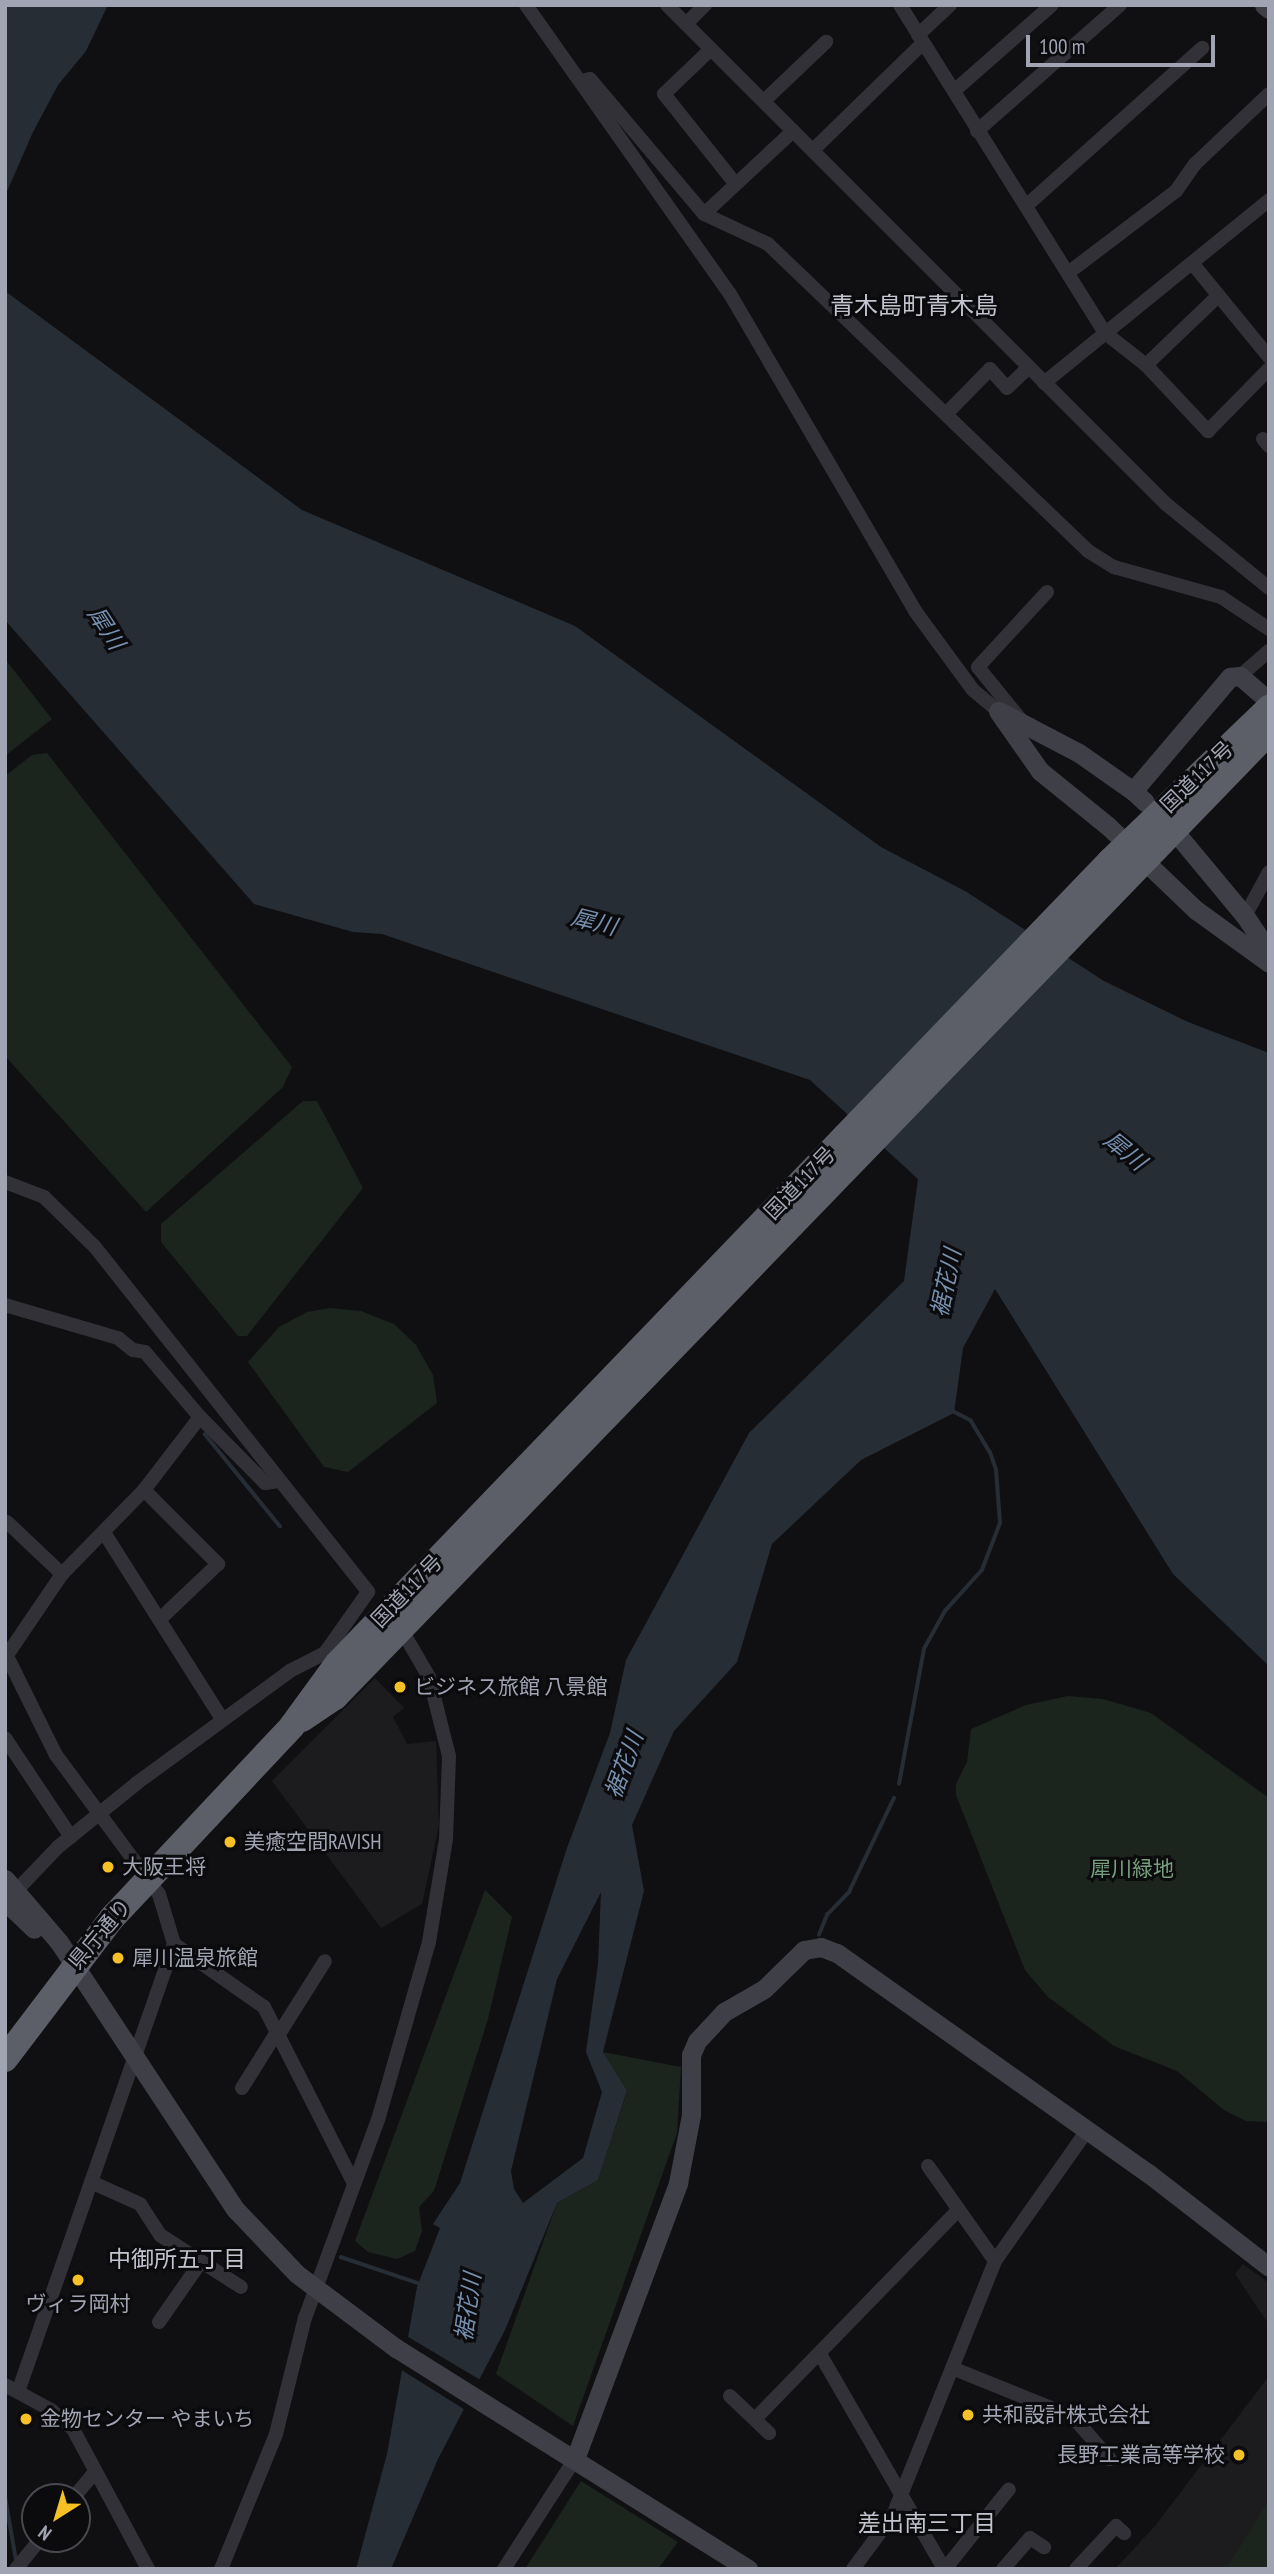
<!DOCTYPE html>
<meta charset="utf-8">
<style>
body{margin:0}
#map{position:relative;width:1274px;height:2574px;overflow:hidden;background:#101012;font-family:"PT Sans Narrow","Noto Sans JP",sans-serif}
div>[style]{position:absolute}
[style*='--x']{left:calc(var(--x)*1px);top:calc(var(--y)*1px);width:calc(var(--w)*1px);rotate:calc(var(--a)*1deg)}
.built>*{inset:0;background:#1c1c1f}
.green>*{inset:0;background:#1c241e}
.water>*{inset:0;background:#262d35}
.pier>*{inset:0;background:#101012}
.stream>*{height:3.5px;margin:-1.75px;padding:0 1.75px;transform-origin:1.75px;border-radius:1.75px;background:#262d35}
.street>*{height:14px;margin:-7px;padding:0 7px;transform-origin:7px;border-radius:7px;background:#313137}
.secondary>*{height:19px;margin:-9.5px;padding:0 9.5px;transform-origin:9.5px;border-radius:9.5px;background:#3f4047}
.highway>*{height:26px;margin:-13px;padding:0 13px;transform-origin:13px;border-radius:13px;background:#5d5f68}
.dots>*{width:19px;height:19px;translate:-50% -50%;box-sizing:border-box;border:4px solid #0b0b0d;border-radius:50%}
span{translate:-50% -50%;white-space:nowrap;text-align:center;line-height:1.15;-webkit-text-stroke:6px #0b0b0d;paint-order:stroke}
.street-label{font-size:21px;color:#a1a5b3}
.poi-label{font-size:21px;color:#a1a5b3}
.left{translate:0 -50%;text-align:left}
.right{translate:-100% -50%;text-align:right}
.park-label{font-size:21px;color:#779f7d}
.water-label{font-size:23px;color:#7690b0;font-style:italic}
.neighbourhood-label{font-size:23px;color:#c2c4cf}
.quarter-label{font-size:24px;color:#c2c4cf}
.frame{position:absolute;inset:0;border:7px solid #a1a5b3;pointer-events:none}
.north{position:absolute;left:21px;top:2483px;width:70px;height:70px;box-sizing:border-box;background:#0b0b0d;border:2px solid #47494f;border-radius:50%;rotate:217deg;font-size:19px;font-weight:700;line-height:28px;text-align:center;color:#a1a5b3}
.north::after{content:'';display:block;margin:auto;width:24px;height:32px;background:#f6c124;clip-path:polygon(50% 0,100% 100%,50% 72%,0 100%)}
.scale{position:absolute;left:1026px;top:35px;width:189px;height:32px;box-sizing:border-box;border:4px solid #a1a5b3;border-top:0;padding-left:9px;font-size:21px;line-height:24px;white-space:nowrap;color:#a1a5b3;-webkit-text-stroke:5px #0b0b0d;paint-order:stroke}
</style>
<div id="map">
<div class="built">
<i style="clip-path:polygon(375px 1678px,404px 1708px,393px 1717px,407px 1744px,436px 1741px,439px 1825px,422px 1904px,381px 1928px,272px 1781px)"></i>
<i style="clip-path:polygon(1243px 2264px,1269px 2283px,1269px 2325px,1235px 2274px)"></i>
<i style="clip-path:polygon(1269px 2376px,1269px 2569px,1115px 2569px,1155px 2526px)"></i>
</div>
<div class="green">
<i style="clip-path:polygon(5px 659px,52px 719px,5px 756px)"></i>
<i style="clip-path:polygon(47px 753px,292px 1067px,283px 1087px,146px 1212px,5px 1056px,5px 776px,32px 755px)"></i>
<i style="clip-path:polygon(303px 1101px,317px 1101px,363px 1188px,247px 1336px,238px 1336px,161px 1242px,161px 1224px)"></i>
<i style="clip-path:polygon(330px 1308px,361px 1311px,394px 1324px,416px 1345px,433px 1375px,437px 1403px,348px 1472px,324px 1467px,248px 1362px,279px 1327px,307px 1312px)"></i>
<i style="clip-path:polygon(1068px 1696px,1103px 1699px,1151px 1713px,1269px 1798px,1269px 2122px,1246px 2121px,1224px 2110px,1177px 2071px,1114px 2046px,1048px 1997px,1025px 1970px,956px 1795px,956px 1784px,967px 1762px,971px 1729px,1026px 1705px)"></i>
<i style="clip-path:polygon(485px 1890px,512px 1917px,488px 2019px,434px 2191px,419px 2207px,422px 2231px,415px 2251px,397px 2259px,368px 2252px,355px 2241px)"></i>
<i style="clip-path:polygon(603px 2052px,681px 2067px,677px 2133px,573px 2426px,496px 2374px,557px 2203px,598px 2180px,627px 2092px)"></i>
<i style="clip-path:polygon(581px 2481px,678px 2542px,658px 2569px,525px 2569px)"></i>
<i style="clip-path:polygon(1269px 2500px,1269px 2569px,1231px 2569px,1228px 2566px)"></i>
</div>
<div class="water">
<i style="clip-path:polygon(5px 5px,108px 5px,86px 51px,58px 85px,33px 132px,5px 196px)"></i>
<i style="clip-path:polygon(evenodd,5px 291px,302px 510px,575px 626px,881px 847px,965px 891px,1104px 981px,1188px 1022px,1269px 1053px,1269px 1666px,1173px 1574px,995px 1289px,963px 1348px,954px 1413px,861px 1460px,772px 1544px,737px 1662px,674px 1731px,632px 1825px,644px 1891px,603px 2052px,627px 2091px,598px 2180px,557px 2203px,505px 2330px,438px 2459px,391px 2569px,356px 2569px,387px 2454px,417px 2287px,440px 2228px,433px 2224px,460px 2183px,567px 1848px,610px 1733px,626px 1660px,749px 1433px,904px 1281px,918px 1179px,810px 1080px,382px 934px,353px 932px,254px 904px,5px 620px,5px 291px,601px 1892px,598px 1964px,586px 2052px,602px 2092px,583px 2158px,523px 2203px,514px 2189px,511px 2171px,557px 1979px,601px 1892px)"></i>
</div>
<div class="pier">
<i style="clip-path:polygon(405px 2335px,482px 2381px,467px 2411px,400px 2369px)"></i>
</div>
<div class="stream">
<i style="--x:205;--y:1434;--w:119;--a:50.8"></i>
<i style="--x:899;--y:1784;--w:137;--a:-79.5"></i>
<i style="--x:924;--y:1649;--w:43;--a:-61.1"></i>
<i style="--x:945;--y:1611;--w:55;--a:-47.9"></i>
<i style="--x:982;--y:1570;--w:50;--a:-69"></i>
<i style="--x:1000;--y:1523;--w:53;--a:-94.3"></i>
<i style="--x:996;--y:1470;--w:18;--a:-109"></i>
<i style="--x:990;--y:1453;--w:37;--a:-121"></i>
<i style="--x:971;--y:1421;--w:22;--a:-153"></i>
<i style="--x:819;--y:1935;--w:22;--a:-68"></i>
<i style="--x:827;--y:1915;--w:32;--a:-46"></i>
<i style="--x:849;--y:1892;--w:104;--a:-64.4"></i>
<i style="--x:341;--y:2257;--w:81;--a:18.7"></i>
<i style="--x:5;--y:2494;--w:65;--a:80.2"></i>
</div>
<div class="street">
<i style="--x:526;--y:5;--w:354;--a:54.8"></i>
<i style="--x:730;--y:294;--w:367;--a:59.7"></i>
<i style="--x:915;--y:611;--w:98;--a:53.7"></i>
<i style="--x:973;--y:690;--w:33;--a:40"></i>
<i style="--x:667;--y:5;--w:706;--a:45"></i>
<i style="--x:1166;--y:504;--w:133;--a:39.2"></i>
<i style="--x:900;--y:5;--w:385;--a:58"></i>
<i style="--x:1104;--y:332;--w:53;--a:38.2"></i>
<i style="--x:1146;--y:365;--w:91;--a:46.8"></i>
<i style="--x:1208;--y:431;--w:87;--a:-45.5"></i>
<i style="--x:686;--y:24;--w:27;--a:-45"></i>
<i style="--x:918;--y:35;--w:44;--a:-43.2"></i>
<i style="--x:711;--y:49;--w:65;--a:136.2"></i>
<i style="--x:664;--y:94;--w:112;--a:51.5"></i>
<i style="--x:580;--y:81;--w:10;--a:-11"></i>
<i style="--x:590;--y:79;--w:177;--a:49.8"></i>
<i style="--x:704;--y:214;--w:71;--a:25.1"></i>
<i style="--x:768;--y:244;--w:443;--a:43.8"></i>
<i style="--x:1088;--y:551;--w:31;--a:32"></i>
<i style="--x:1114;--y:567;--w:111;--a:15.7"></i>
<i style="--x:1221;--y:597;--w:58;--a:33.7"></i>
<i style="--x:954;--y:91;--w:130;--a:-41.3"></i>
<i style="--x:764;--y:101;--w:86;--a:-43.6"></i>
<i style="--x:977;--y:131;--w:191;--a:-41.4"></i>
<i style="--x:813;--y:150;--w:153;--a:-44.2"></i>
<i style="--x:1026;--y:206;--w:237;--a:-41.9"></i>
<i style="--x:704;--y:214;--w:122;--a:-43"></i>
<i style="--x:1192;--y:263;--w:122;--a:50.7"></i>
<i style="--x:1068;--y:273;--w:136;--a:-37.2"></i>
<i style="--x:1176;--y:191;--w:33;--a:-55"></i>
<i style="--x:1195;--y:164;--w:102;--a:-43.4"></i>
<i style="--x:1146;--y:365;--w:98;--a:-43.8"></i>
<i style="--x:1044;--y:383;--w:290;--a:-39.1"></i>
<i style="--x:946;--y:414;--w:63;--a:-45.6"></i>
<i style="--x:990;--y:369;--w:25;--a:48"></i>
<i style="--x:1007;--y:388;--w:29;--a:-44"></i>
<i style="--x:1263;--y:439;--w:9;--a:49"></i>
<i style="--x:1240;--y:676;--w:38;--a:-41"></i>
<i style="--x:1021;--y:720;--w:68;--a:-129.1"></i>
<i style="--x:978;--y:667;--w:102;--a:-47.4"></i>
<i style="--x:1245;--y:916;--w:50;--a:-61.4"></i>
<i style="--x:5;--y:1182;--w:42;--a:21"></i>
<i style="--x:44;--y:1197;--w:71;--a:44.4"></i>
<i style="--x:95;--y:1247;--w:440;--a:51.6"></i>
<i style="--x:368;--y:1592;--w:75;--a:125.2"></i>
<i style="--x:325;--y:1653;--w:39;--a:153"></i>
<i style="--x:290;--y:1671;--w:190;--a:143.8"></i>
<i style="--x:137;--y:1783;--w:102;--a:141"></i>
<i style="--x:58;--y:1847;--w:61;--a:133.7"></i>
<i style="--x:5;--y:1305;--w:118;--a:16.3"></i>
<i style="--x:118;--y:1338;--w:19;--a:39"></i>
<i style="--x:133;--y:1350;--w:12;--a:9"></i>
<i style="--x:145;--y:1352;--w:85;--a:49.8"></i>
<i style="--x:200;--y:1417;--w:93;--a:45.4"></i>
<i style="--x:265;--y:1483;--w:14;--a:-8"></i>
<i style="--x:144;--y:1490;--w:105;--a:45"></i>
<i style="--x:218;--y:1564;--w:79;--a:136.5"></i>
<i style="--x:7;--y:1522;--w:76;--a:43.4"></i>
<i style="--x:105;--y:1534;--w:219;--a:57.7"></i>
<i style="--x:5;--y:1652;--w:115;--a:63.7"></i>
<i style="--x:56;--y:1755;--w:173;--a:53.5"></i>
<i style="--x:159;--y:1894;--w:52;--a:73.3"></i>
<i style="--x:174;--y:1944;--w:474;--a:109.2"></i>
<i style="--x:5;--y:1658;--w:102;--a:-55.8"></i>
<i style="--x:62;--y:1574;--w:117;--a:-45.7"></i>
<i style="--x:144;--y:1490;--w:92;--a:-52.5"></i>
<i style="--x:5;--y:1738;--w:119;--a:56.3"></i>
<i style="--x:174;--y:1944;--w:110;--a:35"></i>
<i style="--x:264;--y:2007;--w:196;--a:63"></i>
<i style="--x:279;--y:2034;--w:86;--a:-57.8"></i>
<i style="--x:242;--y:2088;--w:66;--a:-58"></i>
<i style="--x:928;--y:2166;--w:116;--a:54.8"></i>
<i style="--x:91;--y:2182;--w:54;--a:24.2"></i>
<i style="--x:140;--y:2204;--w:37;--a:57"></i>
<i style="--x:160;--y:2235;--w:96;--a:32.7"></i>
<i style="--x:159;--y:2322;--w:72;--a:-55.2"></i>
<i style="--x:820;--y:2354;--w:248;--a:60"></i>
<i style="--x:952;--y:2368;--w:131;--a:22"></i>
<i style="--x:1073;--y:2417;--w:56;--a:48.6"></i>
<i style="--x:5;--y:2385;--w:52;--a:28.5"></i>
<i style="--x:51;--y:2410;--w:29;--a:41"></i>
<i style="--x:73;--y:2429;--w:159;--a:61.8"></i>
<i style="--x:730;--y:2396;--w:54;--a:43.5"></i>
<i style="--x:755;--y:2419;--w:290;--a:-45.8"></i>
<i style="--x:74;--y:2497;--w:30;--a:-50"></i>
<i style="--x:16;--y:2569;--w:38;--a:-51"></i>
<i style="--x:221;--y:2569;--w:146;--a:-67.8"></i>
<i style="--x:276;--y:2434;--w:120;--a:-76"></i>
<i style="--x:305;--y:2318;--w:211;--a:-69.8"></i>
<i style="--x:378;--y:2120;--w:185;--a:-74"></i>
<i style="--x:429;--y:1942;--w:104;--a:-80.6"></i>
<i style="--x:446;--y:1839;--w:83;--a:-87.9"></i>
<i style="--x:449;--y:1756;--w:81;--a:-104.2"></i>
<i style="--x:429;--y:1677;--w:44;--a:-120.1"></i>
<i style="--x:504;--y:2569;--w:131;--a:-57.2"></i>
<i style="--x:853;--y:2569;--w:67;--a:-53.5"></i>
<i style="--x:893;--y:2515;--w:274;--a:-68.1"></i>
<i style="--x:995;--y:2261;--w:158;--a:-54.8"></i>
<i style="--x:945;--y:2569;--w:102;--a:-51.3"></i>
<i style="--x:1003;--y:2569;--w:41;--a:-48.9"></i>
<i style="--x:1030;--y:2538;--w:17;--a:33"></i>
<i style="--x:1076;--y:2569;--w:59;--a:-47.1"></i>
<i style="--x:1116;--y:2526;--w:11;--a:41"></i>
</div>
<div class="secondary">
<i style="--x:1264;--y:5;--w:6;--a:39"></i>
<i style="--x:998;--y:711;--w:73;--a:55"></i>
<i style="--x:1040;--y:771;--w:87;--a:39"></i>
<i style="--x:1108;--y:826;--w:122;--a:43.7"></i>
<i style="--x:1196;--y:910;--w:90;--a:36"></i>
<i style="--x:999;--y:711;--w:90;--a:27.7"></i>
<i style="--x:1079;--y:753;--w:66;--a:35.1"></i>
<i style="--x:1145;--y:802;--w:16;--a:-137"></i>
<i style="--x:1133;--y:791;--w:150;--a:-49.6"></i>
<i style="--x:1230;--y:677;--w:10;--a:-6"></i>
<i style="--x:1240;--y:676;--w:38;--a:41"></i>
<i style="--x:1181;--y:839;--w:100;--a:50.3"></i>
<i style="--x:1245;--y:916;--w:43;--a:56.3"></i>
<i style="--x:5;--y:1879;--w:83;--a:49.4"></i>
<i style="--x:59;--y:1942;--w:321;--a:56.6"></i>
<i style="--x:236;--y:2210;--w:88;--a:46.4"></i>
<i style="--x:297;--y:2274;--w:124;--a:36.8"></i>
<i style="--x:396;--y:2348;--w:416;--a:32.1"></i>
<i style="--x:5;--y:1901;--w:40;--a:44"></i>
<i style="--x:575;--y:2459;--w:295;--a:-69.5"></i>
<i style="--x:678;--y:2183;--w:69;--a:-79.2"></i>
<i style="--x:691;--y:2115;--w:60;--a:-90"></i>
<i style="--x:691;--y:2055;--w:15;--a:-67"></i>
<i style="--x:697;--y:2041;--w:40;--a:-47"></i>
<i style="--x:724;--y:2012;--w:46;--a:-29.9"></i>
<i style="--x:764;--y:1989;--w:56;--a:-44.3"></i>
<i style="--x:804;--y:1950;--w:17;--a:-10"></i>
<i style="--x:821;--y:1947;--w:17;--a:21"></i>
<i style="--x:837;--y:1953;--w:381;--a:35.3"></i>
<i style="--x:1148;--y:2173;--w:153;--a:37.8"></i>
</div>
<div class="highway">
<i style="--x:302;--y:1719;--w:40;--a:-34"></i>
<i style="--x:335;--y:1697;--w:1343;--a:-45.94"></i>
<i style="--x:5;--y:2059;--w:177;--a:-52.8"></i>
<i style="--x:112;--y:1918;--w:263;--a:-46.8"></i>
<i style="--x:292;--y:1726;--w:78;--a:-53.9"></i>
<i style="--x:338;--y:1663;--w:1113;--a:-46.09"></i>
<i style="--x:1110;--y:861;--w:221;--a:-43.9"></i>
</div>
<div class="dots">
<i style="left:400px;top:1687px;background:#f6c124"></i>
<i style="left:230px;top:1842px;background:#f6c124"></i>
<i style="left:108px;top:1867px;background:#f6c124"></i>
<i style="left:118px;top:1958px;background:#f6c124"></i>
<i style="left:78px;top:2280px;background:#f6c124"></i>
<i style="left:968px;top:2415px;background:#f6c124"></i>
<i style="left:26px;top:2419px;background:#f6c124"></i>
<i style="left:1239px;top:2455px;background:#f6c124"></i>
</div>
<div class="street-label">
<span style="left:1197px;top:777px;rotate:-44deg">国道117号</span>
<span style="left:800px;top:1183px;rotate:-46deg">国道117号</span>
<span style="left:407px;top:1591px;rotate:-46deg">国道117号</span>
<span style="left:100px;top:1934px;rotate:-50deg">県庁通り</span>
</div>
<div class="poi-label">
<span class="left" style="left:414px;top:1687px">ビジネス旅館 八景館</span>
<span class="left" style="left:244px;top:1842px">美癒空間RAVISH</span>
<span class="left" style="left:122px;top:1867px">大阪王将</span>
<span class="left" style="left:132px;top:1958px">犀川温泉旅館</span>
<span style="left:78px;top:2304px">ヴィラ岡村</span>
<span class="left" style="left:982px;top:2415px">共和設計株式会社</span>
<span class="left" style="left:40px;top:2419px">金物センター やまいち</span>
<span class="right" style="left:1225px;top:2455px">長野工業高等学校</span>
</div>
<div class="park-label">
<span style="left:1132px;top:1869px">犀川緑地</span>
</div>
<div class="water-label">
<span style="left:106px;top:628px;rotate:57deg">犀川</span>
<span style="left:594px;top:922px;rotate:14deg">犀川</span>
<span style="left:1125px;top:1151px;rotate:39deg">犀川</span>
<span style="left:946px;top:1283px;rotate:-78deg">裾花川</span>
<span style="left:624px;top:1765px;rotate:-70deg">裾花川</span>
<span style="left:468px;top:2307px;rotate:-82deg">裾花川</span>
</div>
<div class="neighbourhood-label">
<span style="left:177px;top:2259px">中御所五丁目</span>
<span style="left:927px;top:2523px">差出南三丁目</span>
</div>
<div class="quarter-label">
<span style="left:914px;top:306px">青木島町青木島</span>
</div>
<div class="frame"></div>
<div class="north">N</div>
<div class="scale">100 m</div>
</div>
